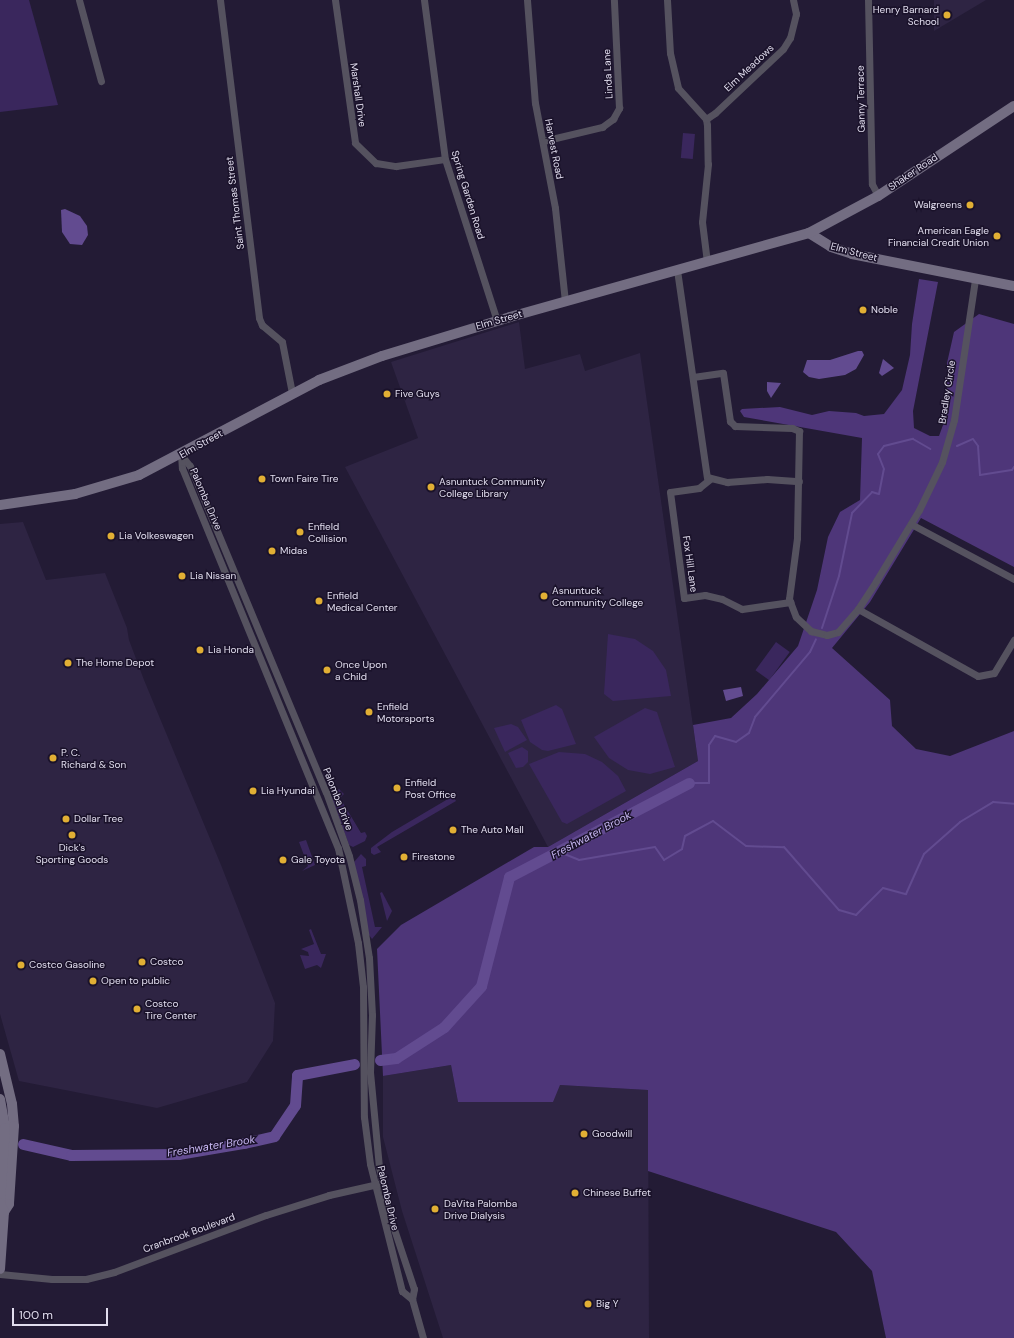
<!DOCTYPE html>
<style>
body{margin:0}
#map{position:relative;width:1014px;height:1338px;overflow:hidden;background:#231b35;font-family:"DM Sans",sans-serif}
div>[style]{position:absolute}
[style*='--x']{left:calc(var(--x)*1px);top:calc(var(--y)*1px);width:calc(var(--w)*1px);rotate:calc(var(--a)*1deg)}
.built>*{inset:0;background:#2e2443}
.green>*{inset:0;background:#3a275d;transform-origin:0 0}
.forest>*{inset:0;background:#4e3679}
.water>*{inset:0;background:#624b90}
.stream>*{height:2px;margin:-1px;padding:0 1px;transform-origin:1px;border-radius:1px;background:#624b90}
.river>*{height:11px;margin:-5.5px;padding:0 5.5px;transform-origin:5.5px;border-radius:5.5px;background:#624b90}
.street>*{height:7px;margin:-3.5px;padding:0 3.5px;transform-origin:3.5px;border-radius:3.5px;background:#55525f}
.secondary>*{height:10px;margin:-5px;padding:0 5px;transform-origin:5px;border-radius:5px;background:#736d82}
.dots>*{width:11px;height:11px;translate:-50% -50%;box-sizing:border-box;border:2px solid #1a122a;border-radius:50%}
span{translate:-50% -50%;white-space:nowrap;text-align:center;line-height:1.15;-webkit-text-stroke:3px #1a122a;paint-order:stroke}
.poi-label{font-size:10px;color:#e1ddee}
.right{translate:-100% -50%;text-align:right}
.left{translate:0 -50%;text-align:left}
.street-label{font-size:10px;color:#e1ddee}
.water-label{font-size:11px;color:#c7b7f2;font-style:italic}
.scale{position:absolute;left:12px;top:1308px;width:96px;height:18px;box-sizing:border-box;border:2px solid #e1ddee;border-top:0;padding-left:5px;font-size:12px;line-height:14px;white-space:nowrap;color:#e1ddee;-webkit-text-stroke:3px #1a122a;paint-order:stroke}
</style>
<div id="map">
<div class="built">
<i style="clip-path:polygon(934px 0,986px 0,934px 31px)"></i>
<i style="clip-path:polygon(519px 322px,525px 369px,580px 354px,585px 371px,640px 353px,698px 761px,548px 847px,345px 467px,418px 438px,391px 362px)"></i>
<i style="clip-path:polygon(23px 522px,46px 580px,105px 573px,127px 628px,129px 640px,144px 680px,221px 865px,275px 1003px,273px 1041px,247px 1082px,157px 1108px,19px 1081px,0 1014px,0 524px)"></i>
<i style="clip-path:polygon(451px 1065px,458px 1102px,560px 1085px,648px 1090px,649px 1338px,443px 1338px,402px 1211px,383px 1137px,383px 1076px)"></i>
</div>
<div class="green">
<i style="clip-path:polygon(0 0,29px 0,58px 105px,0 112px)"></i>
<i style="left:683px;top:133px;width:12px;height:25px;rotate:5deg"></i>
<i style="clip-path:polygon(608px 634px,635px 639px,653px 651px,666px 670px,671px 696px,613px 701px,604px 694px)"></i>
<i style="left:776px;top:642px;width:17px;height:35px;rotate:36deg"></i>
<i style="clip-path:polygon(556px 705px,562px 709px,576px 744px,548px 751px,542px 750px,530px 742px,521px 720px)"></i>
<i style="clip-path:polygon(645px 708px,657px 712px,675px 767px,650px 774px,628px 770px,609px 758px,594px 737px)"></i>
<i style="clip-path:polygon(511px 724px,518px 727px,527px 740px,505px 752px,494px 728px)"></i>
<i style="clip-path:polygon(522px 747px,528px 751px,528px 762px,523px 767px,516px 768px,508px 753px)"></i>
<i style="clip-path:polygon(559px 752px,585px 754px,602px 762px,618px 776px,626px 791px,567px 824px,562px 822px,529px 764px)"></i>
<i style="clip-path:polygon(339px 789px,344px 794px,340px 798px,361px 833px,365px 832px,367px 836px,365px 841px,353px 847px,349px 845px,331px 796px)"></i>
<i style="clip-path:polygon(453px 796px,456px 801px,377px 847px,381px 852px,374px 855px,371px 853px,371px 848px,392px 832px)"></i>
<i style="clip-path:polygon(306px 840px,315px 865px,302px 871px,308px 866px,299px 842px)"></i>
<i style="clip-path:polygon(361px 854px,366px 859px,366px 866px,362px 867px,375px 927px,382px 927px,372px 939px,369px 935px,354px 862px)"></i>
<i style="clip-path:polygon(382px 892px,392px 911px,387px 921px,380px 893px)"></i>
<i style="clip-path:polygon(311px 929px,321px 954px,326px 954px,321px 968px,317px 965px,305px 969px,300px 955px,309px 956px,308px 952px,301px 949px,314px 944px,309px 930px)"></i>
</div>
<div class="forest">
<i style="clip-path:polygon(919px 279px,938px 282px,913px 411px,914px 428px,930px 436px,939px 436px,947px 414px,947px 363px,954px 332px,979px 314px,1014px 324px,1014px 567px,921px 518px,870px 602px,832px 648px,890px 700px,892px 726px,916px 749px,950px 756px,1014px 731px,1014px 1338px,886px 1338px,872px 1271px,836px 1232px,648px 1171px,648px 1090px,560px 1085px,553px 1102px,458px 1102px,451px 1065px,383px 1076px,377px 949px,401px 925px,534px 847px,548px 847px,698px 761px,693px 725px,731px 718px,757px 694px,798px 646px,817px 590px,828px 537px,840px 512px,860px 500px,862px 438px,744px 417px,740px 411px,742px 409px,780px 407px,812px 415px,829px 411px,856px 413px,864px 416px,884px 414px,902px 390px,910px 355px,912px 324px)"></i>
</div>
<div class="water">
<i style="clip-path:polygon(65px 209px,80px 216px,87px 226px,88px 235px,82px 245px,70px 244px,62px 232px,61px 210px)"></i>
<i style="clip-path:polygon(858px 351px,862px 351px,864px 355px,856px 369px,845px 375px,819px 379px,809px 377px,803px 372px,807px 360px,830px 360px)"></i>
<i style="clip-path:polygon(883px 359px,894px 368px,882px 376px,879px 373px)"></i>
<i style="clip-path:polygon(767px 382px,781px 383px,771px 398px,767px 391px)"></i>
<i style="clip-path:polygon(741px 687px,743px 696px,726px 701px,723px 690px)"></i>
</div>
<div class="stream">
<i style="--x:957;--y:446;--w:17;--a:-24"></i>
<i style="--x:973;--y:439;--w:9;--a:54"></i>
<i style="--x:978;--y:446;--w:29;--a:86"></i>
<i style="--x:980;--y:475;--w:32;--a:-9"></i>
<i style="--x:1012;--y:470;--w:4;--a:-56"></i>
<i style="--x:822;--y:628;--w:55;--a:-71.9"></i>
<i style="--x:839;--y:576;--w:64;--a:-78.3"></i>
<i style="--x:852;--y:513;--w:29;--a:-46"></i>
<i style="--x:872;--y:492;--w:7;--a:16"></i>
<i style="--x:879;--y:494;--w:25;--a:-79"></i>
<i style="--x:884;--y:469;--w:16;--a:-112"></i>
<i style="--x:878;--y:454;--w:10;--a:-53"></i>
<i style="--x:884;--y:446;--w:30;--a:-14"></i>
<i style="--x:913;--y:439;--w:20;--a:30"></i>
<i style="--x:689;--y:783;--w:20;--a:0"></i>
<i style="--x:709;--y:783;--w:38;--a:-90"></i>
<i style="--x:709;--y:745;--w:11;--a:-56"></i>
<i style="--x:715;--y:736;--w:22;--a:16"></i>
<i style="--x:736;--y:742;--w:16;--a:-35"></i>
<i style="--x:749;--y:733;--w:17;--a:-69"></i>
<i style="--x:755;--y:717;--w:85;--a:-49.8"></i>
<i style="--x:810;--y:652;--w:14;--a:-65"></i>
<i style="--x:557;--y:851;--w:24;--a:22"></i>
<i style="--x:579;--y:860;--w:77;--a:-9.7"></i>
<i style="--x:655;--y:847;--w:16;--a:55"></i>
<i style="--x:664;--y:860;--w:21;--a:-31"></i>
<i style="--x:682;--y:849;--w:13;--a:-77"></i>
<i style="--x:685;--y:836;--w:32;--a:-28"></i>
<i style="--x:713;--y:821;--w:41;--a:37.1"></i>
<i style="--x:746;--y:846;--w:38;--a:2"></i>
<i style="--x:784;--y:847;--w:84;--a:48.9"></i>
<i style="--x:839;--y:910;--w:18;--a:16"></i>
<i style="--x:856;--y:915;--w:38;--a:-45"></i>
<i style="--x:883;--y:888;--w:24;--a:15"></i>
<i style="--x:906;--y:894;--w:44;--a:-65.8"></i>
<i style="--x:924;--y:854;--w:48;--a:-41.6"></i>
<i style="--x:960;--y:822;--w:39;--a:-31"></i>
<i style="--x:993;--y:802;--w:21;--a:5"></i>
</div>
<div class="river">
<i style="--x:380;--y:1060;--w:16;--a:-7"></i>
<i style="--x:396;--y:1058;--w:57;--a:-32.9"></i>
<i style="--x:444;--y:1027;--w:55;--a:-47.9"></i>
<i style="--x:481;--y:986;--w:113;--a:-75.6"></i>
<i style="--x:509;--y:877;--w:203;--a:-27.6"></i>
<i style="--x:23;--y:1144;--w:49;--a:12.9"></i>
<i style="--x:71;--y:1155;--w:107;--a:-0.5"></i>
<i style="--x:178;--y:1154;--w:67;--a:-9.5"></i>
<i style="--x:244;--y:1143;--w:31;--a:-13"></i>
<i style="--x:274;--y:1136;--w:37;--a:-56"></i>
<i style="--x:295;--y:1105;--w:30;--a:-86"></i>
<i style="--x:297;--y:1075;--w:58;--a:-10.9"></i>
</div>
<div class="street">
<i style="--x:79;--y:0;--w:84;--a:74.8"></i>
<i style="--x:220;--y:0;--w:320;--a:83"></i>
<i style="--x:259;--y:318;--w:8;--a:67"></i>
<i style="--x:262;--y:325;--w:26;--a:40"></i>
<i style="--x:282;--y:342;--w:52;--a:78.9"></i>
<i style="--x:335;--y:0;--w:144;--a:82"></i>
<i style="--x:355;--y:143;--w:29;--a:44"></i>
<i style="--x:376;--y:163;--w:20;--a:9"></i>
<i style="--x:396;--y:166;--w:49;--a:-8.1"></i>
<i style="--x:424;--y:0;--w:160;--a:82.5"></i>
<i style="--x:445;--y:159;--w:170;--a:72.2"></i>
<i style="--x:527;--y:0;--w:103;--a:85.6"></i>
<i style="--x:535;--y:103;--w:107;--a:79.2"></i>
<i style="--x:555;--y:208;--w:94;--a:83.9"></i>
<i style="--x:667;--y:0;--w:53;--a:86.8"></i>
<i style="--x:670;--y:53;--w:36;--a:77"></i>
<i style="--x:678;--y:88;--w:42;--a:47.9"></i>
<i style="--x:706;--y:119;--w:6;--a:81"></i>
<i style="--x:707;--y:125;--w:39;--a:89"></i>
<i style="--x:708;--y:164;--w:58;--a:95.9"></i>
<i style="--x:702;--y:222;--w:40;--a:82.9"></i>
<i style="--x:868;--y:0;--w:184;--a:88.8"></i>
<i style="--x:872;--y:184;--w:13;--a:63"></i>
<i style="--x:706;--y:119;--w:11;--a:-34"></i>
<i style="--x:715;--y:113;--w:93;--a:-43.3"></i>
<i style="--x:783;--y:49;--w:13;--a:-58"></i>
<i style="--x:790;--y:38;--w:25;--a:-76"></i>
<i style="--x:796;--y:14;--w:14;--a:-102"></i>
<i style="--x:543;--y:141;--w:61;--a:-13.3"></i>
<i style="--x:602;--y:127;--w:14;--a:-36"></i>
<i style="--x:613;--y:119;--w:13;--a:-61"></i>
<i style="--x:619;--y:108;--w:108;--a:-92.7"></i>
<i style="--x:677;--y:270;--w:209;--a:81.8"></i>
<i style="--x:707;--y:477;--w:21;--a:14"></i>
<i style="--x:727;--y:482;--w:40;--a:-4.3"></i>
<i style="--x:767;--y:479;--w:32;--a:4"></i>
<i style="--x:693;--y:377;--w:30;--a:-8"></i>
<i style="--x:723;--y:373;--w:49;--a:81.7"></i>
<i style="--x:730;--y:421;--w:7;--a:45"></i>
<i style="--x:735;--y:426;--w:57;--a:2"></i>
<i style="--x:792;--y:428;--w:8;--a:23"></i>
<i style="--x:799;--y:431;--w:107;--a:91.1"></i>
<i style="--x:797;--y:538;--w:62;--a:97.5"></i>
<i style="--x:789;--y:599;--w:19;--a:69"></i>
<i style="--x:796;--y:617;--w:21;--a:43"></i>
<i style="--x:811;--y:631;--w:16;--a:14"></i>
<i style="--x:827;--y:635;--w:11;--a:-15"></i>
<i style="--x:838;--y:632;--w:30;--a:-49"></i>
<i style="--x:858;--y:609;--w:33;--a:-57"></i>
<i style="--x:876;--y:581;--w:83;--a:-58.8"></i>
<i style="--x:919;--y:510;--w:53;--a:-64.4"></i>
<i style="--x:942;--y:462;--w:44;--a:-74.1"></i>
<i style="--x:954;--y:420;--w:143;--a:-81.5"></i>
<i style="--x:181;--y:455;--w:14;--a:51"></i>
<i style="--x:190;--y:466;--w:353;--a:67.4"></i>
<i style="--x:326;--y:792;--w:68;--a:70.2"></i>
<i style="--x:349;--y:856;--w:45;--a:76"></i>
<i style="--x:360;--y:900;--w:59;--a:81.2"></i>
<i style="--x:369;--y:958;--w:57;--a:87"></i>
<i style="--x:372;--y:1015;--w:57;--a:92"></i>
<i style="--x:370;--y:1072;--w:95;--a:84.6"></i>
<i style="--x:379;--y:1167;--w:45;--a:78.4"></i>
<i style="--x:388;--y:1211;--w:82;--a:71.6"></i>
<i style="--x:414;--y:1289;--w:10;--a:101"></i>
<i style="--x:412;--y:1299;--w:41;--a:74.2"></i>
<i style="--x:181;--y:455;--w:13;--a:86"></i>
<i style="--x:182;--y:468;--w:411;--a:67.7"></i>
<i style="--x:338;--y:848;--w:97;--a:78.1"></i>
<i style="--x:358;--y:943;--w:44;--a:83.5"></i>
<i style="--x:363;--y:987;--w:130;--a:89.6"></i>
<i style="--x:364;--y:1117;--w:47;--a:82.7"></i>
<i style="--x:370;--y:1164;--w:131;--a:75.9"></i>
<i style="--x:402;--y:1291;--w:13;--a:39"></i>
<i style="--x:710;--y:479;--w:14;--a:141"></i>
<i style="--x:699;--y:488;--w:29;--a:172"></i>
<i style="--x:670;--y:492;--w:107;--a:82.5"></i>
<i style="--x:684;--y:598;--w:21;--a:-8"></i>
<i style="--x:705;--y:595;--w:17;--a:13"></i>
<i style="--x:722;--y:599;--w:22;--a:27"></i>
<i style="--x:742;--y:609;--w:49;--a:-8.3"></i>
<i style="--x:911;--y:524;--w:117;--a:28.1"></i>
<i style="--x:858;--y:609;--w:137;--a:29.2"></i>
<i style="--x:978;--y:676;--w:16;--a:-11"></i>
<i style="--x:994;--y:673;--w:39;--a:-59"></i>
<i style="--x:0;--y:1274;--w:52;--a:5.5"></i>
<i style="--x:52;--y:1279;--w:34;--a:0"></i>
<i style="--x:86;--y:1279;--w:29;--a:-14"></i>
<i style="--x:114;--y:1272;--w:162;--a:-20.6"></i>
<i style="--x:266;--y:1215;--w:66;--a:-17.6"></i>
<i style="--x:329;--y:1195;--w:50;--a:-12.7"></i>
</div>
<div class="secondary">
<i style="--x:809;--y:233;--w:26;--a:32"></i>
<i style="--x:831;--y:247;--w:22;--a:18"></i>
<i style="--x:852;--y:254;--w:165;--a:11.2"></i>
<i style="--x:0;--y:505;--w:76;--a:-8.3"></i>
<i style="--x:75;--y:494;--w:67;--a:-16.5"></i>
<i style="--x:139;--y:475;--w:204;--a:-27.8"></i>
<i style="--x:319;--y:380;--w:67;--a:-20.9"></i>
<i style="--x:382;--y:356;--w:134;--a:-16.9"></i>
<i style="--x:510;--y:317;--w:311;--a:-15.7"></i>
<i style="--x:809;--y:233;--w:78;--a:-28.2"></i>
<i style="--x:878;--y:196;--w:163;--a:-33.5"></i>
<i style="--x:0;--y:1054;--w:51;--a:76.5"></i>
<i style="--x:12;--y:1104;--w:22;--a:85"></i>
<i style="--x:14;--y:1126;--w:78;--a:93.7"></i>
<i style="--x:9;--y:1204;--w:9;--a:122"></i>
<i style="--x:4;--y:1212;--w:57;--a:94"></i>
<i style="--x:0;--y:1099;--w:29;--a:80"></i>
<i style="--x:5;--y:1128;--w:75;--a:93.8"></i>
<i style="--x:0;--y:1203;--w:10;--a:66"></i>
</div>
<div class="dots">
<i style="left:947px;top:15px;background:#e1af34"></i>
<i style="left:970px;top:205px;background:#e1af34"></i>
<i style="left:997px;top:236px;background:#e1af34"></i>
<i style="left:863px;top:310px;background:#e1af34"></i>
<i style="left:387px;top:394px;background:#e1af34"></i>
<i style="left:262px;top:479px;background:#e1af34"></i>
<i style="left:431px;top:487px;background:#e1af34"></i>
<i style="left:300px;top:532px;background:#e1af34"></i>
<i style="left:111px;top:536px;background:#e1af34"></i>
<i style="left:272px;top:551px;background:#e1af34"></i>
<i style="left:182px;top:576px;background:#e1af34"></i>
<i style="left:544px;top:596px;background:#e1af34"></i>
<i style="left:319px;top:601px;background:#e1af34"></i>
<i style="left:200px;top:650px;background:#e1af34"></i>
<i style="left:68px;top:663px;background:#e1af34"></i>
<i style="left:327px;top:670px;background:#e1af34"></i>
<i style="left:369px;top:712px;background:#e1af34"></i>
<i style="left:53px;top:758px;background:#e1af34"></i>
<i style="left:397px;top:788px;background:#e1af34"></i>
<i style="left:253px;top:791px;background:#e1af34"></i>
<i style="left:66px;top:819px;background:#e1af34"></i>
<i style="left:453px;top:830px;background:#e1af34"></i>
<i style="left:72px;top:835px;background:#e1af34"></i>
<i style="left:404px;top:857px;background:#e1af34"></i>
<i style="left:283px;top:860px;background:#e1af34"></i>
<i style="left:142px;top:962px;background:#e1af34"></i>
<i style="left:21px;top:965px;background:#e1af34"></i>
<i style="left:93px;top:981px;background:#e1af34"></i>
<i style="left:137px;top:1009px;background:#e1af34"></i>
<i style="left:584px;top:1134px;background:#e1af34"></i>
<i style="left:575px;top:1193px;background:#e1af34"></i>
<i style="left:435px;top:1209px;background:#e1af34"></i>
<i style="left:588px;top:1304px;background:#e1af34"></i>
</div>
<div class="poi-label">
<span class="right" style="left:939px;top:15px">Henry Barnard<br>School</span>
<span class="right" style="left:962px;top:205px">Walgreens</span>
<span class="right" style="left:989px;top:236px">American Eagle<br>Financial Credit Union</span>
<span class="left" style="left:871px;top:310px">Noble</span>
<span class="left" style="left:395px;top:394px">Five Guys</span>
<span class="left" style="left:270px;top:479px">Town Faire Tire</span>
<span class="left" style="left:439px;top:487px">Asnuntuck Community<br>College Library</span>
<span class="left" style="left:308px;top:532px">Enfield<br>Collision</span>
<span class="left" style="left:119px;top:536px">Lia Volkeswagen</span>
<span class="left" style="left:280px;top:551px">Midas</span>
<span class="left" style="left:190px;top:576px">Lia Nissan</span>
<span class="left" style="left:552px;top:596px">Asnuntuck<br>Community College</span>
<span class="left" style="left:327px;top:601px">Enfield<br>Medical Center</span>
<span class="left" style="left:208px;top:650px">Lia Honda</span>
<span class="left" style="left:76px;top:663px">The Home Depot</span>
<span class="left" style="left:335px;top:670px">Once Upon<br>a Child</span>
<span class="left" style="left:377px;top:712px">Enfield<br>Motorsports</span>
<span class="left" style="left:61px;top:758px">P. C.<br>Richard &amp; Son</span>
<span class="left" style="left:405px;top:788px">Enfield<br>Post Office</span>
<span class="left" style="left:261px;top:791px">Lia Hyundai</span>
<span class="left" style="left:74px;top:819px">Dollar Tree</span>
<span class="left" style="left:461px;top:830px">The Auto Mall</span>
<span style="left:72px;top:853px">Dick's<br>Sporting Goods</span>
<span class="left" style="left:412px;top:857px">Firestone</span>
<span class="left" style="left:291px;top:860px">Gale Toyota</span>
<span class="left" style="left:150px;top:962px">Costco</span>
<span class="left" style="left:29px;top:965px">Costco Gasoline</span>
<span class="left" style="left:101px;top:981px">Open to public</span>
<span class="left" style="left:145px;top:1009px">Costco<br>Tire Center</span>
<span class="left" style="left:592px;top:1134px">Goodwill</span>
<span class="left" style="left:583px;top:1193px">Chinese Buffet</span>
<span class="left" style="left:444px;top:1209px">DaVita Palomba<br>Drive Dialysis</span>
<span class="left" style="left:596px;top:1304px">Big Y</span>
</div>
<div class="street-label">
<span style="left:749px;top:68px;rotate:-43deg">Elm Meadows</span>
<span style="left:608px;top:74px;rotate:-93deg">Linda Lane</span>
<span style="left:358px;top:95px;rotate:82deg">Marshall Drive</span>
<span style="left:861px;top:99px;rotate:-91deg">Ganny Terrace</span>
<span style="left:554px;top:149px;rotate:79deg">Harvest Road</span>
<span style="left:913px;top:172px;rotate:-34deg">Shaker Road</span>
<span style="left:468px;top:195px;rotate:73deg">Spring Garden Road</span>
<span style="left:235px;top:203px;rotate:-97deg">Saint Thomas Street</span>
<span style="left:854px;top:252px;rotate:15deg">Elm Street</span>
<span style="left:499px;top:320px;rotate:-16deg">Elm Street</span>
<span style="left:947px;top:392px;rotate:-81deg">Bradley Circle</span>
<span style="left:201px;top:444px;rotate:-29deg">Elm Street</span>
<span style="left:206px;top:499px;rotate:67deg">Palomba Drive</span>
<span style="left:690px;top:564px;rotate:82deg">Fox Hill Lane</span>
<span style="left:338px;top:799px;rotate:69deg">Palomba Drive</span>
<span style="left:388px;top:1198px;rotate:77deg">Palomba Drive</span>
<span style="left:189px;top:1233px;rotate:-20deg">Cranbrook Boulevard</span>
</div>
<div class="water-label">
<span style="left:591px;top:835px;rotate:-28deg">Freshwater Brook</span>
<span style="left:211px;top:1146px;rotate:-9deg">Freshwater Brook</span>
</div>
<div class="scale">100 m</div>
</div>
